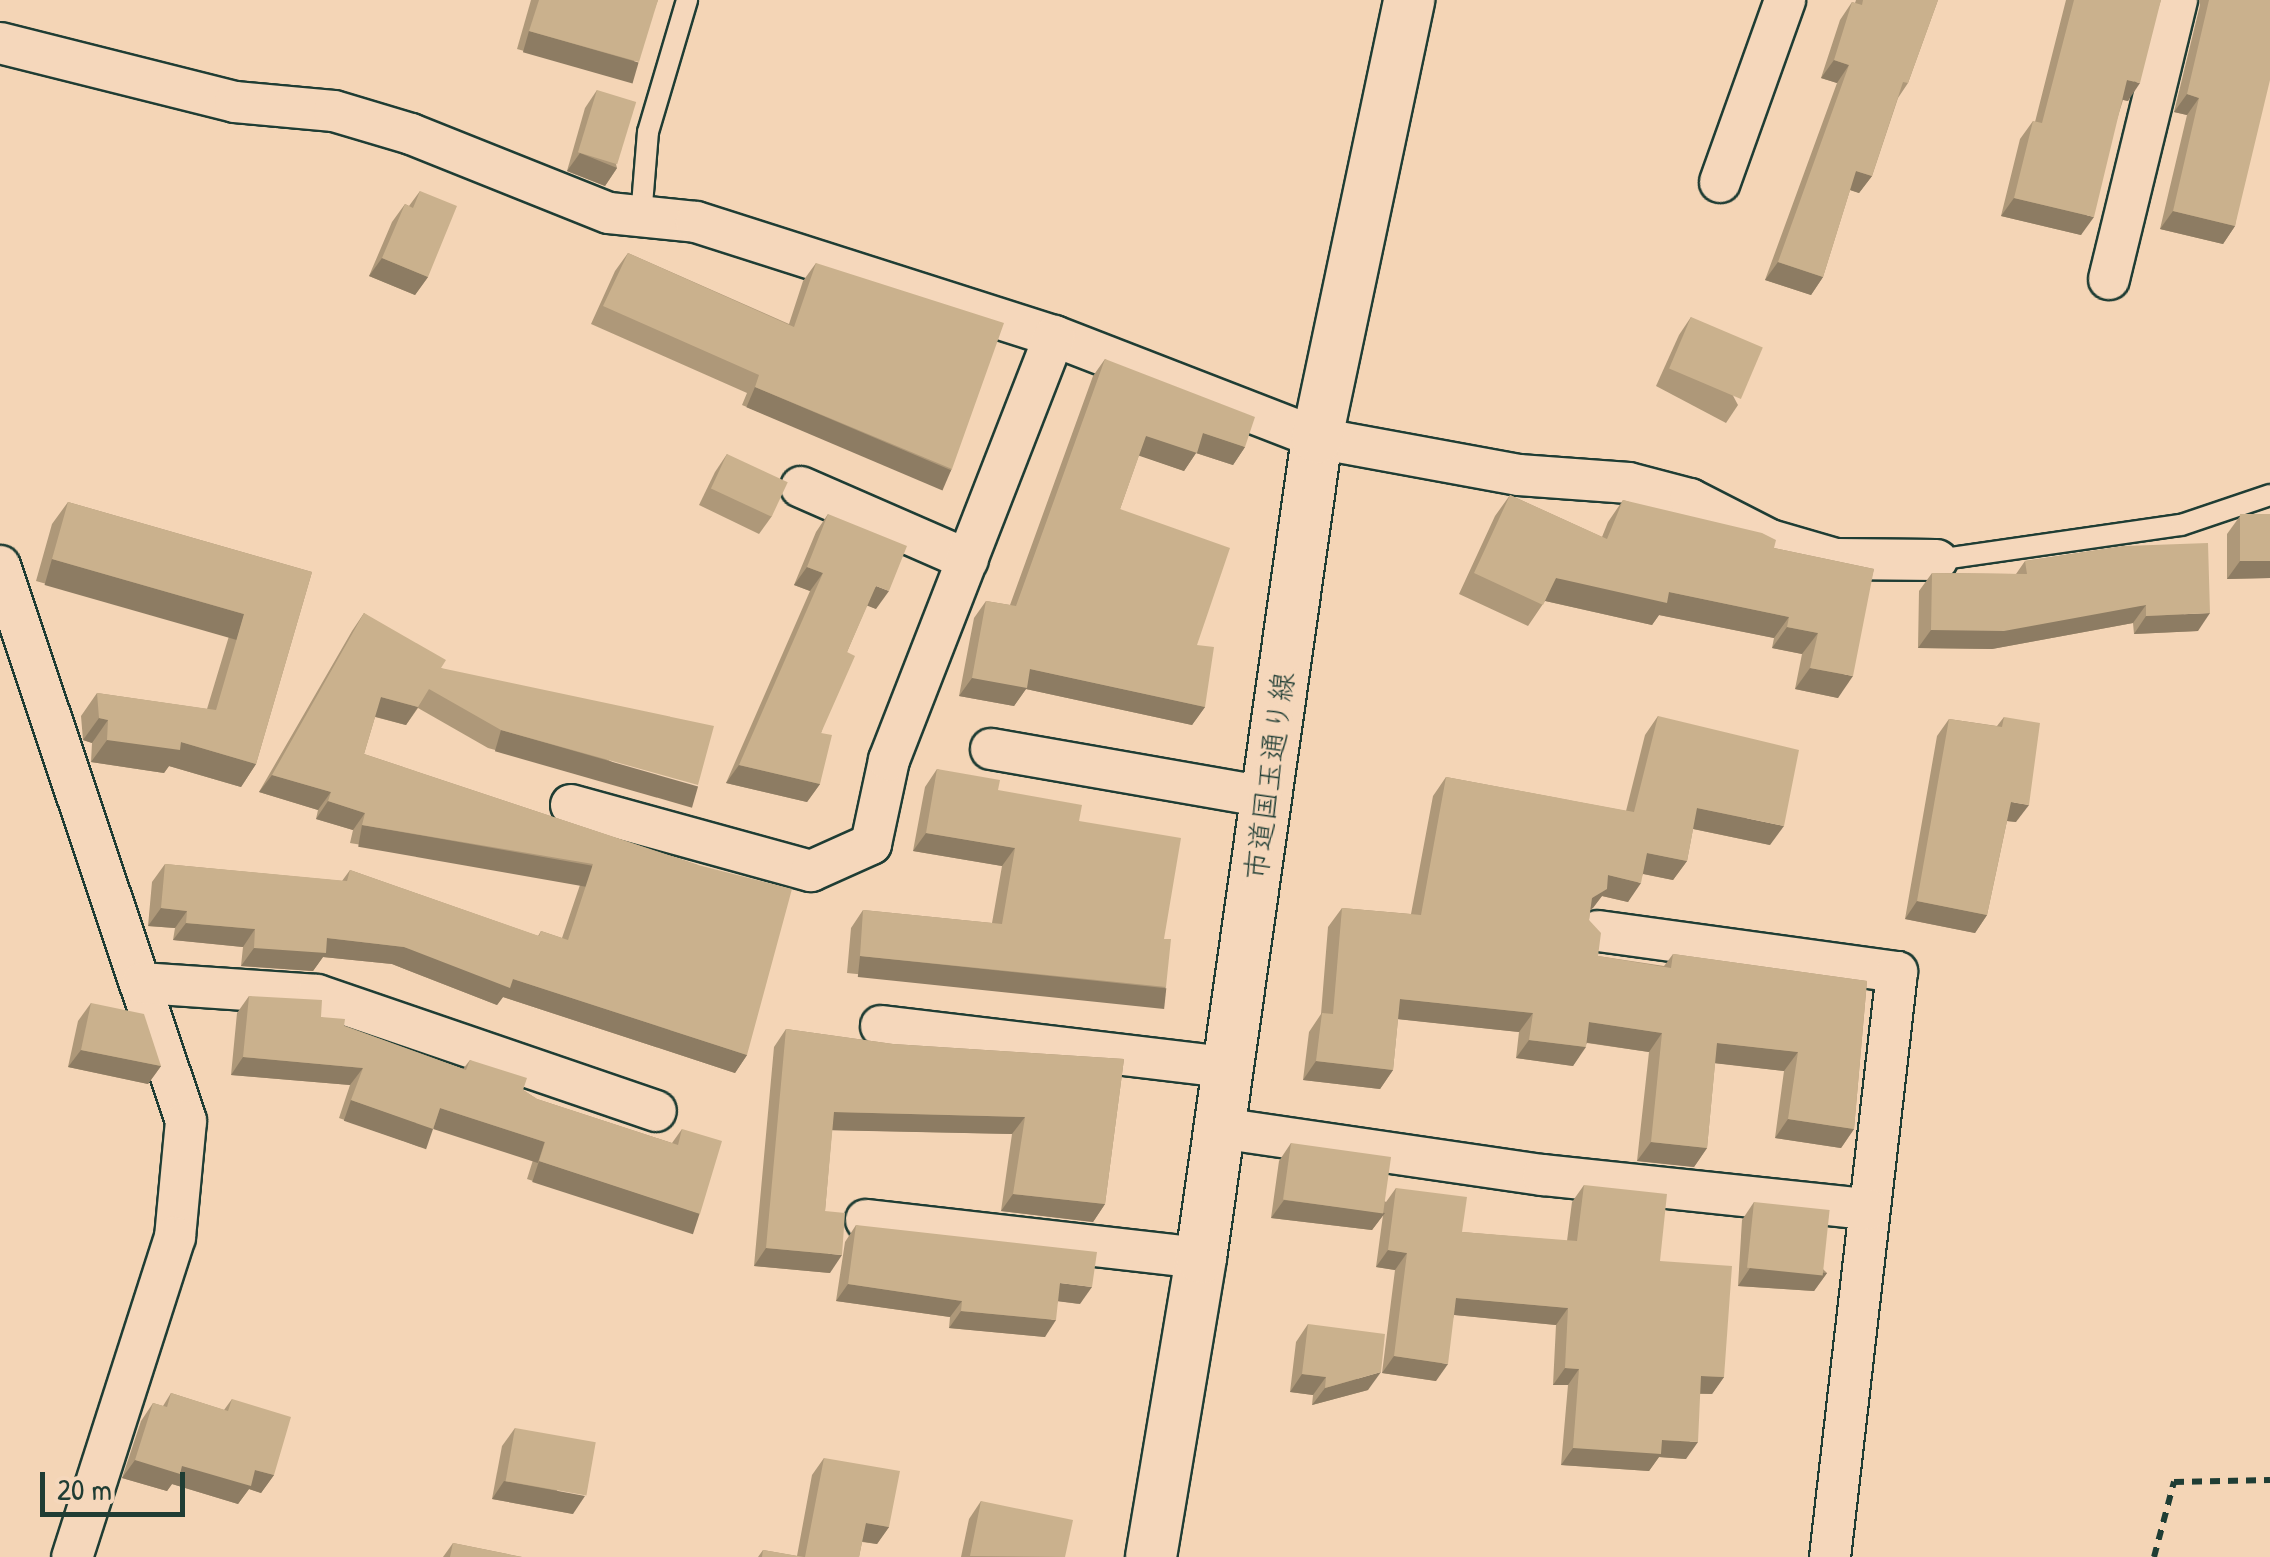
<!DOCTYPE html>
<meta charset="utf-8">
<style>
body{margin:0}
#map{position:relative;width:2270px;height:1557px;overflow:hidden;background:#f4d5b6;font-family:"Patrick Hand","Klee One",sans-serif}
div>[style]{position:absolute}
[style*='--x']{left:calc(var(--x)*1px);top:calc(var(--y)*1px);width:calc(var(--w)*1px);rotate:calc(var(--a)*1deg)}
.path>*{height:6px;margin-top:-3px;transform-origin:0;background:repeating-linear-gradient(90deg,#1f3d34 0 10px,transparent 0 18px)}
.roads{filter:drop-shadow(2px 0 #1f3d34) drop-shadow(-2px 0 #1f3d34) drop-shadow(0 2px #1f3d34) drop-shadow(0 -2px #1f3d34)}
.service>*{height:20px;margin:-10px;padding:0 10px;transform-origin:10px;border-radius:10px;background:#f5d7bb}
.minor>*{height:40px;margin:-20px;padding:0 20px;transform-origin:20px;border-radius:20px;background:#f5d7bb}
.tertiary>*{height:50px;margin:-25px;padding:0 25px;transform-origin:25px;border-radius:25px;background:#f5d7bb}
.wall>*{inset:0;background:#ae9879}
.shaded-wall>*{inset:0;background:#8d7c63;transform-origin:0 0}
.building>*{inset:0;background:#cab18d;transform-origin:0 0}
span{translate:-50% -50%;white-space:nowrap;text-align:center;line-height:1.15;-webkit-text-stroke:8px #f5d7bb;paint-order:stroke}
.street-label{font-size:30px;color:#1f3d34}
.scale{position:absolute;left:40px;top:1472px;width:145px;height:45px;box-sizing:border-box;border:5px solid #1f3d34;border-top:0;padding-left:12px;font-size:30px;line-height:35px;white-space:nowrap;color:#1f3d34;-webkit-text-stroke:8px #f5d7bb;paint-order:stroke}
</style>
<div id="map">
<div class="path">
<i style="--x:2154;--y:1557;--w:78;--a:-75.1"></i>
<i style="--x:2174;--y:1482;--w:96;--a:-1.2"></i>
</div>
<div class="roads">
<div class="service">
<i style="--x:641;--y:217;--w:85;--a:-85.3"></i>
<i style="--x:648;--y:132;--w:138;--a:-73.5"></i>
<i style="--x:1937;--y:560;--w:246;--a:-8.2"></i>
<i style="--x:2181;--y:525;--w:94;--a:-18.6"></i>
</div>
<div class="minor">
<i style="--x:0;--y:43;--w:242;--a:14.1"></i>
<i style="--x:235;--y:102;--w:99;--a:5.2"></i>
<i style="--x:334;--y:111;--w:80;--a:16.6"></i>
<i style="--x:411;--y:134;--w:213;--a:21.8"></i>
<i style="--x:609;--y:213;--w:87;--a:5.9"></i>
<i style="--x:696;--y:222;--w:376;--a:17.7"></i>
<i style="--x:1054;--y:336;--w:282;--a:21.2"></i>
<i style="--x:1317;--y:438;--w:205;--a:10.4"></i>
<i style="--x:1519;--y:475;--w:110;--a:4.2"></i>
<i style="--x:1629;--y:483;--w:63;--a:14.7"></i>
<i style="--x:1690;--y:499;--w:90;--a:27.1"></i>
<i style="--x:1770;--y:540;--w:69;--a:16.1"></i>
<i style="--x:1836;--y:559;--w:101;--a:0.6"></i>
<i style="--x:1720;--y:182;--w:193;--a:-70.3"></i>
<i style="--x:2109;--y:279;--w:287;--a:-76.3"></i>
<i style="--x:801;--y:487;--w:182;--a:23.6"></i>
<i style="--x:0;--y:566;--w:585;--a:71.47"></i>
<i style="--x:186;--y:1121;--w:117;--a:95.4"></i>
<i style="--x:175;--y:1237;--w:336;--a:107.8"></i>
<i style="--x:991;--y:749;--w:279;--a:9.9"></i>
<i style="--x:571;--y:805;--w:249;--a:15.4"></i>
<i style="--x:811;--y:871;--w:66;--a:-24.2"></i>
<i style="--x:871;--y:844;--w:86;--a:-77.9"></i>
<i style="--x:889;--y:760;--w:455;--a:-68.7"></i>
<i style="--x:1598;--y:931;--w:302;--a:7.8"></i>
<i style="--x:1897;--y:972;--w:589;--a:96.53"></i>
<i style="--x:142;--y:983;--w:175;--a:3.9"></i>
<i style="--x:317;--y:995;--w:358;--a:18.9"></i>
<i style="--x:881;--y:1026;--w:348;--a:6.8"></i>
<i style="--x:1220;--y:1128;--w:326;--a:8.3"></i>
<i style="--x:1543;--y:1175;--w:327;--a:6"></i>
<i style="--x:866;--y:1220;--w:337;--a:6.5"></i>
</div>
<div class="tertiary">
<i style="--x:1151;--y:1557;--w:303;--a:-80.5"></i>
<i style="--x:1201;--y:1258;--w:828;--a:-81.95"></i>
<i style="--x:1317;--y:438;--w:448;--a:-78.1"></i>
</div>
</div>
<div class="wall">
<i style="clip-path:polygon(531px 0,658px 0,627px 80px,517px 49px)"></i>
<i style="clip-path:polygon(1856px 0,1938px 0,1908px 83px,1898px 98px,1872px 176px,1859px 193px,1850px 190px,1823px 277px,1811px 295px,1765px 280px,1837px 83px,1821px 78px,1840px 20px,1852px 2px,1855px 3px)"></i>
<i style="clip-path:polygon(2066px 0,2161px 0,2128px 101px,2123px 100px,2081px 235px,2001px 216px,2020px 139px,2033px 121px,2035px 122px)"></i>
<i style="clip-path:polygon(2199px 0,2270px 0,2235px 226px,2223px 244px,2160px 229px,2187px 115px,2174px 112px,2200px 5px)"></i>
<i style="clip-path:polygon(597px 90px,617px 168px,605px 186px,567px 171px,585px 108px)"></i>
<i style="clip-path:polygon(420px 191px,428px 277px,415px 295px,369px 276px,392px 222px,405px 204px,409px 206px)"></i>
<i style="clip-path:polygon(628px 253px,789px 324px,803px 281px,816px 263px,952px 469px,940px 487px,742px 405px,747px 393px,591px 324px,615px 271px)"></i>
<i style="clip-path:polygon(1691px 317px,1738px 405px,1726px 423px,1656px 386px,1679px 335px)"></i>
<i style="clip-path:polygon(1105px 359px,1245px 447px,1233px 465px,1196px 453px,1184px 471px,1139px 455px,1120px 509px,1197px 645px,1205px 707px,1192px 725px,1026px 689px,1014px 706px,959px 696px,974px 618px,986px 601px,1010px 605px,1093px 376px)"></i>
<i style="clip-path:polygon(727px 454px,772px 516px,759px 534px,699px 505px,715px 472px)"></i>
<i style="clip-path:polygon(1510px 495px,1602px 537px,1608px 522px,1623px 500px,1774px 548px,1874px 569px,1838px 698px,1795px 689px,1802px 654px,1772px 648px,1774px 638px,1659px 615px,1652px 625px,1545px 601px,1528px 626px,1459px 594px,1495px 516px)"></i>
<i style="clip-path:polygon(68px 502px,312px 572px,256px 764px,241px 787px,169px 766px,164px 773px,91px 762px,92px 743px,83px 740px,81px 716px,97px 693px,207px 709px,229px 636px,36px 581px,52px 524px)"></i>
<i style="clip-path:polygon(828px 514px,876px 609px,867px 605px,847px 652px,821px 733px,820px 784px,807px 802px,726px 783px,810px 591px,794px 585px,816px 532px)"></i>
<i style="clip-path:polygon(2270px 514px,2270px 578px,2227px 579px,2227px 534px,2240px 516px)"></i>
<i style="clip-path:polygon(2125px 546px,2198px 631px,2134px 634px,2133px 623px,1992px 649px,1918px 648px,1919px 591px,1932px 573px,2016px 574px,2025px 561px)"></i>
<i style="clip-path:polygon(364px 613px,441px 668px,685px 802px,488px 748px,418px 708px,406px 725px,375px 717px,364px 754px,698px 865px,747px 1055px,735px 1073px,503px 997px,497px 1005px,392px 964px,323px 957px,313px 971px,241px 966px,243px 947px,173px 940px,175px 928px,148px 926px,152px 882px,165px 864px,342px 881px,350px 870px,538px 936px,541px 931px,562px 938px,581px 882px,350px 843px,353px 830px,316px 819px,318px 810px,259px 792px,352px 631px)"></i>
<i style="clip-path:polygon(1658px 716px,1770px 845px,1693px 829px,1687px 861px,1673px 880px,1643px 874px,1628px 902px,1602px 896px,1590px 910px,1589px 920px,1598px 956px,1664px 966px,1673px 954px,1867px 981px,1854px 1129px,1841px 1148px,1775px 1138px,1784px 1071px,1715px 1063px,1707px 1148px,1694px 1167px,1637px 1161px,1649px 1052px,1587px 1043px,1573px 1066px,1516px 1058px,1519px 1032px,1398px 1019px,1393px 1070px,1380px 1089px,1303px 1080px,1309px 1032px,1321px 1014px,1328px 927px,1342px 908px,1411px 914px,1433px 796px,1446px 777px,1626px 811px,1645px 735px)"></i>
<i style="clip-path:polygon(2004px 717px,2016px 822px,2007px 821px,1987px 915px,1975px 933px,1905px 919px,1937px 736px,1949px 719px,1997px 726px)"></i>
<i style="clip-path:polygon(937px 769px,1079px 821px,1164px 939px,1166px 987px,1153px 1005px,847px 973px,851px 928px,863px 910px,992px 923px,1002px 866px,913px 851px,925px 787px)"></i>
<i style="clip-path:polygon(249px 996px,321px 1017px,463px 1069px,470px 1060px,523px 1090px,537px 1099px,672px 1143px,682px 1129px,688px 1232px,527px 1179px,533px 1160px,433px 1128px,420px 1147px,339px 1118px,350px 1085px,231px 1075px,237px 1013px)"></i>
<i style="clip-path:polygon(91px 1003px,161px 1066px,148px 1084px,68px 1067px,78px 1021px)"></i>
<i style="clip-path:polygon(786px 1029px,893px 1044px,1124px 1059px,1105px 1204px,1093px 1222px,1001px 1211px,1012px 1134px,832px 1130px,825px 1211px,830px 1273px,754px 1266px,774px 1047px)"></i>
<i style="clip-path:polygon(1291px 1143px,1386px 1202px,1396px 1188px,1462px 1232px,1567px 1241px,1572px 1202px,1584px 1185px,1660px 1261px,1724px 1377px,1712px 1394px,1700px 1394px,1686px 1459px,1659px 1457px,1649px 1471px,1561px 1465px,1568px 1385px,1553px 1385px,1556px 1325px,1454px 1315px,1436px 1381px,1382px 1373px,1395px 1270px,1376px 1267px,1383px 1215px,1372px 1230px,1271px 1218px,1279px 1161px)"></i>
<i style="clip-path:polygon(1754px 1202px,1827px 1273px,1814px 1291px,1738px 1286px,1742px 1220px)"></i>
<i style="clip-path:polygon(856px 1225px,1080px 1304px,1058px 1301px,1045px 1337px,949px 1328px,950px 1317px,836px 1301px,845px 1242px)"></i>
<i style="clip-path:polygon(1308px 1324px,1368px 1390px,1312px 1405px,1313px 1395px,1290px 1392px,1296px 1342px)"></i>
<i style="clip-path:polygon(171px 1393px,224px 1410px,232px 1399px,274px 1475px,261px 1493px,249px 1489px,238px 1504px,172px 1484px,167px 1491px,122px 1478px,141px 1421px,153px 1403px,163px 1406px)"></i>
<i style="clip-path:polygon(515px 1428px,573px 1514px,492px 1499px,502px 1446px)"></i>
<i style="clip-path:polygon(824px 1458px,889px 1527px,877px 1544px,862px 1542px,859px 1557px,758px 1557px,763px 1550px,797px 1556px,812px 1475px)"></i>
<i style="clip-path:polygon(981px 1501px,1065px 1557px,961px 1557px,969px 1519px)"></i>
<i style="clip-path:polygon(453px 1543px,522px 1557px,443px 1557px)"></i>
</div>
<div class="shaded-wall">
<i style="left:529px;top:31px;width:114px;height:22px;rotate:16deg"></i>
<i style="clip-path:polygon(1834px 60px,1849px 65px,1837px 83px,1821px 78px)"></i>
<i style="clip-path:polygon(2127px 80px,2140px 83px,2128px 101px,2115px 98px)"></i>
<i style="clip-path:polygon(2187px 94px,2199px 98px,2187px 115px,2174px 112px)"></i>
<i style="clip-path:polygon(580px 153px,617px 168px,605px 186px,567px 171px)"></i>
<i style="clip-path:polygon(1856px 171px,1872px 176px,1859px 193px,1844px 188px)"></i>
<i style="clip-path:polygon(2014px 198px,2094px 217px,2081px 235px,2001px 216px)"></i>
<i style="clip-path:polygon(2173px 211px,2235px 226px,2223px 244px,2160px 229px)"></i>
<i style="clip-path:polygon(382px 258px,428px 277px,415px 295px,369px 276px)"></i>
<i style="clip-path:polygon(1778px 262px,1823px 277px,1811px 295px,1765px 280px)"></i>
<i style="left:755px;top:387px;width:213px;height:22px;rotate:23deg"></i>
<i style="clip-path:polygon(1203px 433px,1245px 447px,1233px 465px,1196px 453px,1184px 471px,1134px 454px,1146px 436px)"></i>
<i style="left:52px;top:559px;width:200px;height:27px;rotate:16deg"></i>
<i style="clip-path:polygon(2240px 561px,2270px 561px,2270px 578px,2227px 579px)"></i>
<i style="clip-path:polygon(807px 567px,823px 573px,810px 591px,794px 585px)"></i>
<i style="clip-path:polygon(1556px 578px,1669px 592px,1789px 617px,1774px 638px,1659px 615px,1652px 625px,1541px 600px)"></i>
<i style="clip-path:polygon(876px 586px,889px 591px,876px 609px,863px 604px)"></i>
<i style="clip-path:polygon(2146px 605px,2133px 623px,1992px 649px,1918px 648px,1931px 630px)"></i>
<i style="clip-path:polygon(2210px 613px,2198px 631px,2134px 634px,2146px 616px)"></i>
<i style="clip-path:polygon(1787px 627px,1818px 633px,1802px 654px,1772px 648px)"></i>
<i style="clip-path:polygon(1810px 668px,1853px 676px,1838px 698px,1795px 689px)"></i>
<i style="clip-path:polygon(1030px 669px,1205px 707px,1192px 725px,1026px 689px,1014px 706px,959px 696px,972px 678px)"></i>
<i style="clip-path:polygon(381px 697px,418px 707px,406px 725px,369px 715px)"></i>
<i style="clip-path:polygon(99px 718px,108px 720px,92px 743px,83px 740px)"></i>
<i style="left:501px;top:730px;width:205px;height:22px;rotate:16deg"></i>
<i style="clip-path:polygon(107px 740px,181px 742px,256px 764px,241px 787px,169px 766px,164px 773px,91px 762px)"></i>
<i style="clip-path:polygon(739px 765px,820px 784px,807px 802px,726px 783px)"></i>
<i style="clip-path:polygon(272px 775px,331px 792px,318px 810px,259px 792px)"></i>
<i style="clip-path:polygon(328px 801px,365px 813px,353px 830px,316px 819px)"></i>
<i style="clip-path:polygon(2011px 802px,2029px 805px,2016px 822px,1998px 820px)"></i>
<i style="clip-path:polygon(1697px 808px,1784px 826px,1770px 845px,1684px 827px)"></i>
<i style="left:362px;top:825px;width:234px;height:22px;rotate:10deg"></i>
<i style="clip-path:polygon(926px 833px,1015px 848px,1002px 866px,913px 851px)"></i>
<i style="clip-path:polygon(1647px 853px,1687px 861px,1673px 880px,1634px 872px)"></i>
<i style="clip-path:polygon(1608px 875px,1641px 883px,1628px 902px,1602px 896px,1593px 908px,1579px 917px)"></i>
<i style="clip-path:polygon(1917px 901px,1987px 915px,1975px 933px,1905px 919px)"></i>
<i style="clip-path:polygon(161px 908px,187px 911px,175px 928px,148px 926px)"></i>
<i style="clip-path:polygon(186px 923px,255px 929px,243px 947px,173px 940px)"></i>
<i style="clip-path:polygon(327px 938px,404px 947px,513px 979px,747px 1055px,735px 1073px,503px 997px,497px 1005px,392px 964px,323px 957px,313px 971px,241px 966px,254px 948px)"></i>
<i style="left:860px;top:956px;width:308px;height:21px;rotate:6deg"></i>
<i style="clip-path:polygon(1400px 999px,1533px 1013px,1519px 1032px,1387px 1018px)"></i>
<i style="clip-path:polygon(1589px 1022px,1662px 1033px,1649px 1052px,1576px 1041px)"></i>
<i style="clip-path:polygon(1529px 1040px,1586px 1047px,1573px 1066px,1516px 1058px)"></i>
<i style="clip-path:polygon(1717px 1043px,1798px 1052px,1784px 1071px,1704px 1062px)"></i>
<i style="clip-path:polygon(81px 1050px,161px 1066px,148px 1084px,68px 1067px)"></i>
<i style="clip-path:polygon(243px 1057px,363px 1068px,350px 1085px,231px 1075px)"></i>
<i style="clip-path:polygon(1316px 1061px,1393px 1070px,1380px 1089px,1303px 1080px)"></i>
<i style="left:351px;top:1100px;width:87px;height:22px;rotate:19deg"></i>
<i style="left:440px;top:1108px;width:110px;height:22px;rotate:18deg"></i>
<i style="clip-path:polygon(834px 1112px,1025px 1117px,1012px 1134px,821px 1130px)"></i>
<i style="clip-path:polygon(1788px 1119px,1854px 1129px,1841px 1148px,1775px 1138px)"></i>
<i style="clip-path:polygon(1651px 1142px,1707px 1148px,1694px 1167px,1637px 1161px)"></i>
<i style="left:539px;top:1161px;width:169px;height:22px;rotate:18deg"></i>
<i style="clip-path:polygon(1013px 1194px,1105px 1204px,1093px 1222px,1001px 1211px)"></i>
<i style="clip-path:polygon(1284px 1200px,1385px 1213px,1372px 1230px,1271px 1218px)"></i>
<i style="clip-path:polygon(766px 1248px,842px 1255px,830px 1273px,754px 1266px)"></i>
<i style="clip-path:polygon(1388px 1250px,1407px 1253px,1395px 1270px,1376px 1267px)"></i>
<i style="clip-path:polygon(1750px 1268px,1827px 1273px,1814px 1291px,1738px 1286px)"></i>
<i style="clip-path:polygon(1060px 1283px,1092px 1287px,1080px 1304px,1048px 1300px)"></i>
<i style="clip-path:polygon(848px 1284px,962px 1301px,950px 1317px,836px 1301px)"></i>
<i style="clip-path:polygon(1456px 1298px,1568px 1308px,1556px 1325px,1445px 1314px)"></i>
<i style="clip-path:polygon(961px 1311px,1056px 1320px,1045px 1337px,949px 1328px)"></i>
<i style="clip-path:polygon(1394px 1356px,1448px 1364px,1436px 1381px,1382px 1373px)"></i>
<i style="clip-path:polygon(1565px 1368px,1579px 1369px,1568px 1385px,1553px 1385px)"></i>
<i style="clip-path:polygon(1381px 1372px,1368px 1390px,1312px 1405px,1325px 1388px)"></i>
<i style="clip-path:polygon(1302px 1374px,1326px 1377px,1313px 1395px,1290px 1392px)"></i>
<i style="clip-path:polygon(1701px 1376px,1724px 1377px,1712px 1394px,1690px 1393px)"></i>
<i style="clip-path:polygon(1662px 1440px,1698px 1442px,1686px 1459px,1659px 1457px,1649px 1471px,1561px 1465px,1573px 1448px)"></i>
<i style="clip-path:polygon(135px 1460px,182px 1466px,255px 1470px,274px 1475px,261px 1493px,249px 1489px,238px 1504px,172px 1484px,167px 1491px,122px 1478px)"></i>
<i style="clip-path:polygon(504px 1481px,585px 1496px,573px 1514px,492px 1499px)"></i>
<i style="clip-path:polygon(866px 1523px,889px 1527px,877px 1544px,853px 1540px)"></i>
</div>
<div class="building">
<i style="clip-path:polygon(539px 0,658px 0,639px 62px,529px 31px)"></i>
<i style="clip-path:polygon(1863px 0,1938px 0,1908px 83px,1903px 82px,1872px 176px,1856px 171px,1823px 277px,1778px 262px,1849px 65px,1834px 60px,1852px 2px,1862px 5px)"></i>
<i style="clip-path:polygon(2074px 0,2161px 0,2140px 83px,2127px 80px,2094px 217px,2014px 198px,2033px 121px,2042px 123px)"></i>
<i style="clip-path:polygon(2209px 0,2270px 0,2270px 80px,2235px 226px,2173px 211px,2199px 98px,2187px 94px)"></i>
<i style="left:597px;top:90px;width:41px;height:65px;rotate:17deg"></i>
<i style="clip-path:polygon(420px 191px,457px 206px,428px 277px,382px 258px,405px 204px,413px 208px)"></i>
<i style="clip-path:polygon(628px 253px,794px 327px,816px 263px,1004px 323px,952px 469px,755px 387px,759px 375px,603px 306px)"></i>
<i style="left:1691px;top:317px;width:78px;height:56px;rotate:23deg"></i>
<i style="clip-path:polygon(1105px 359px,1255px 417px,1245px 447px,1203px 433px,1197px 453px,1146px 436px,1120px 509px,1230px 548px,1197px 645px,1214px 647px,1205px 707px,1030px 669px,1027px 688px,972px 678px,986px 601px,1016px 606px)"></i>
<i style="left:727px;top:454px;width:67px;height:38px;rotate:25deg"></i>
<i style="clip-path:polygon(1510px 495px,1607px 539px,1623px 500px,1762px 533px,1776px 540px,1774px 548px,1874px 569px,1853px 676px,1810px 668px,1818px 633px,1787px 627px,1789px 617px,1669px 592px,1667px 603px,1556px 578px,1543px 605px,1474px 573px)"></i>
<i style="clip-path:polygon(68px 502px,312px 572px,256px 764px,181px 742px,180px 750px,107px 740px,108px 720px,99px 718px,97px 693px,216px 710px,244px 614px,52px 559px)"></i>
<i style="clip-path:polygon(828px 514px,907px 546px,889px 591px,876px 586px,847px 652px,855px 656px,821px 733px,832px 735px,820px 784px,739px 765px,823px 573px,807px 567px)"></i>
<i style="left:2270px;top:514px;width:47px;height:30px;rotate:90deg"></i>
<i style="clip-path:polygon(2208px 543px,2210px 613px,2146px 616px,2146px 605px,2004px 631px,1931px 630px,1932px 573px,2027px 574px,2025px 561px,2125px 546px)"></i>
<i style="clip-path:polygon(364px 613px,446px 660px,441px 668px,714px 726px,698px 785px,501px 730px,429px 689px,418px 707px,381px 697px,364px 754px,698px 865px,792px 889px,747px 1055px,513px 979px,510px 988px,404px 947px,327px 938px,326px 953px,254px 948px,255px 929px,186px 923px,187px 911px,161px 908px,165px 864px,347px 881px,350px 870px,539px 936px,541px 931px,568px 940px,593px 864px,362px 825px,365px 813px,328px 801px,331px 792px,272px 775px)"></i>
<i style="clip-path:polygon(1658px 716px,1799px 750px,1784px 826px,1697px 808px,1687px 861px,1647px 853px,1641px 883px,1608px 875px,1607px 889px,1592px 898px,1589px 920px,1601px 933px,1598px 956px,1671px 968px,1673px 954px,1867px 981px,1854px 1129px,1788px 1119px,1798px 1052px,1717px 1043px,1707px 1148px,1651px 1142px,1662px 1033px,1589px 1022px,1586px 1047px,1529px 1040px,1533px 1013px,1400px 999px,1393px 1070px,1316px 1061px,1322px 1013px,1333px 1014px,1342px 908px,1421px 915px,1446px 777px,1634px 812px)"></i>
<i style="clip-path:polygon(2004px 717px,2040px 723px,2029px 805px,2011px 802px,1987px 915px,1917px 901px,1949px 719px,2002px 727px)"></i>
<i style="clip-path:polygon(937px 769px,1000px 780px,998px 790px,1082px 805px,1079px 821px,1181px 838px,1164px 939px,1171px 939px,1166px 987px,860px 956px,863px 910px,1002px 924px,1015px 848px,926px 833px)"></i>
<i style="clip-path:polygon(249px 996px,322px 1000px,321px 1017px,345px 1019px,344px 1026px,466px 1070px,470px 1060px,527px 1078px,523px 1090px,537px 1099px,678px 1145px,682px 1129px,722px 1141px,700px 1214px,539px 1161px,545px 1142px,440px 1108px,433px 1129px,351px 1100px,363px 1068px,243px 1057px)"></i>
<i style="clip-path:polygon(91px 1003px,144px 1014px,161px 1066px,81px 1050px)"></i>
<i style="clip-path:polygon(786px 1029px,893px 1044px,1124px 1059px,1105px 1204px,1013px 1194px,1025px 1117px,834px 1112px,825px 1211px,845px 1213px,842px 1255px,766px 1248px)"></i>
<i style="left:1291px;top:1143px;width:101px;height:57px;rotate:8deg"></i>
<i style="clip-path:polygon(1584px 1185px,1667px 1194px,1660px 1261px,1732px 1266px,1724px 1377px,1701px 1376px,1698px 1442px,1662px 1440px,1661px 1454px,1573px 1448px,1579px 1369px,1565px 1368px,1568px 1308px,1456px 1298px,1448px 1364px,1394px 1356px,1407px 1253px,1388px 1250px,1396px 1188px,1467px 1197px,1462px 1232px,1577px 1241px)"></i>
<i style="left:1754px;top:1202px;width:76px;height:66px;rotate:6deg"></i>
<i style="clip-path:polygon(856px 1225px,1097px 1252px,1092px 1287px,1060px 1283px,1056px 1320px,961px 1311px,962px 1301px,848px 1284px)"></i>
<i style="clip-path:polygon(1308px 1324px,1385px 1334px,1381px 1372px,1325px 1388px,1326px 1377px,1302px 1374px)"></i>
<i style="clip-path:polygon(171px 1393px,228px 1411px,232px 1399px,291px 1417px,274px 1475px,255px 1470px,251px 1486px,182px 1466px,180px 1474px,135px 1460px,153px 1403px,167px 1407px)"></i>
<i style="left:515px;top:1428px;width:82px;height:54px;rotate:10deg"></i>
<i style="clip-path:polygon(824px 1458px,900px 1471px,889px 1527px,866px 1523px,859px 1557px,805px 1557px)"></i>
<i style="clip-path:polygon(981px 1501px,1073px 1520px,1065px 1557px,970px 1556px)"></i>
<i style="clip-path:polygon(453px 1543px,522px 1557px,450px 1557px)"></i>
<i style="clip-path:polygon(763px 1550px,804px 1557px,762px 1557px)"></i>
</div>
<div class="street-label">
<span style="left:1269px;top:776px;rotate:-82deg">市道国玉通り線</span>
</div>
<div class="scale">20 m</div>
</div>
